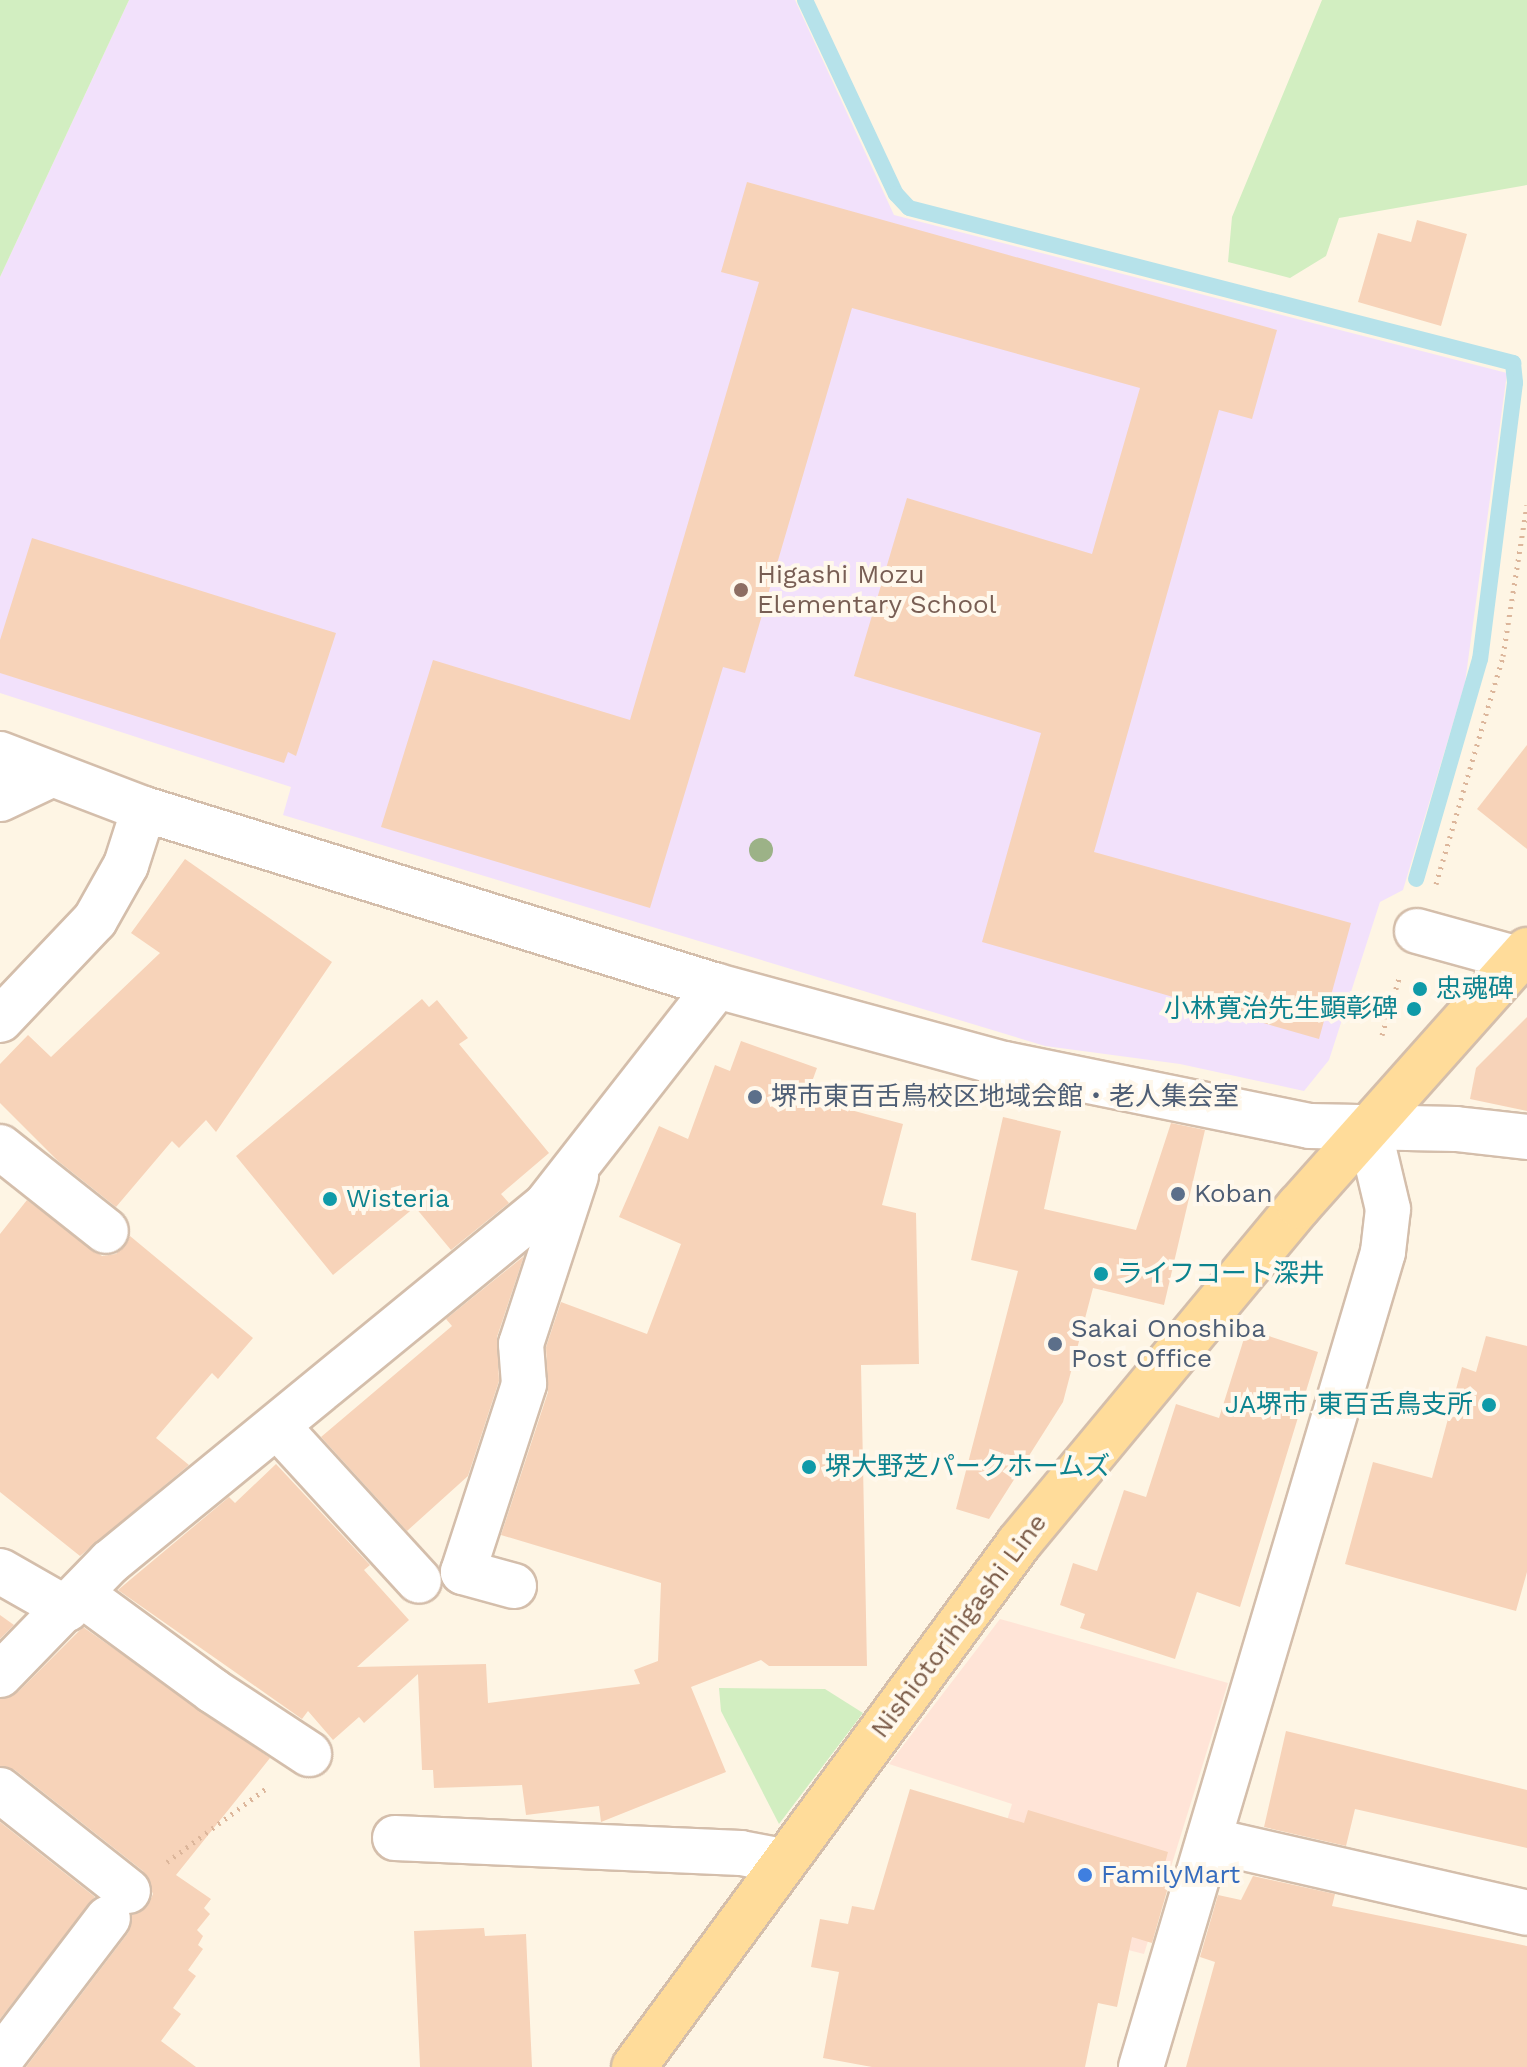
<!DOCTYPE html>
<meta charset="utf-8">
<style>
body{margin:0}
#map{position:relative;width:1527px;height:2067px;overflow:hidden;background:#fef5e4;font-family:"Work Sans","Noto Sans JP",sans-serif}
div>[style]{position:absolute}
[style*='--x']{left:calc(var(--x)*1px);top:calc(var(--y)*1px);width:calc(var(--w)*1px);rotate:calc(var(--a)*1deg)}
.commercial>*{inset:0;background:#ffe4d7}
.education>*{inset:0;background:#f2e1fb}
.green>*{inset:0;background:#d2eec1}
.stream>*{height:16px;margin:-8px;padding:0 8px;transform-origin:8px;border-radius:8px;background:#b6e2ea}
.building>*{inset:0;background:#f7d3b9}
.path>*{height:5px;margin-top:-2.5px;transform-origin:0;background:repeating-linear-gradient(90deg,#dcb69b 0 2px,transparent 0 8px)}
.roads{filter:drop-shadow(2px 0 #d4beab) drop-shadow(-2px 0 #d4beab) drop-shadow(0 2px #d4beab) drop-shadow(0 -2px #d4beab)}
.minor>*{height:44px;margin:-22px;padding:0 22px;transform-origin:22px;border-radius:22px;background:#fff}
.major>*{height:44px;margin:-22px;padding:0 22px;transform-origin:22px;border-radius:22px;background:#ffdc9a}
.trees>*{width:24px;height:24px;margin:-12px;border-radius:50%;background:#9cb287}
.dots>*{width:22px;height:22px;translate:-50% -50%;box-sizing:border-box;border:4px solid #fff8ec;border-radius:50%}
span{translate:-50% -50%;white-space:nowrap;text-align:center;line-height:1.15;-webkit-text-stroke:8px #fff8ec;paint-order:stroke}
.education-label{font-size:26px;color:#785e54}
.left{translate:0 -50%;text-align:left}
.culture-label{font-size:26px;color:#0d838f}
.right{translate:-100% -50%;text-align:right}
.service-label{font-size:26px;color:#4e5e75}
.street-label{font-size:26px;color:#7a5a46}
.shop-label{font-size:26px;color:#366cbe}
</style>
<div id="map">
<div class="commercial">
<i style="clip-path:polygon(1000px 1619px,1228px 1683px,1144px 1954px,979px 1912px,1012px 1804px,889px 1764px)"></i>
</div>
<div class="education">
<i style="clip-path:polygon(129px 0,795px 0,894px 215px,1507px 373px,1465px 683px,1403px 890px,1380px 902px,1329px 1060px,1304px 1091px,1180px 1064px,1045px 1046px,283px 815px,291px 787px,0 693px,0 277px)"></i>
</div>
<div class="green">
<i style="clip-path:polygon(0 0,129px 0,0 277px)"></i>
<i style="clip-path:polygon(1322px 0,1527px 0,1527px 185px,1339px 218px,1326px 256px,1290px 278px,1228px 262px,1232px 217px)"></i>
<i style="clip-path:polygon(719px 1688px,825px 1689px,863px 1713px,779px 1824px,721px 1711px)"></i>
</div>
<div class="stream">
<i style="--x:805;--y:0;--w:214;--a:64.9"></i>
<i style="--x:896;--y:194;--w:19;--a:47"></i>
<i style="--x:909;--y:208;--w:624;--a:14.39"></i>
<i style="--x:1513;--y:363;--w:20;--a:84"></i>
<i style="--x:1515;--y:383;--w:278;--a:97.2"></i>
<i style="--x:1480;--y:659;--w:229;--a:106.2"></i>
</div>
<div class="building">
<i style="clip-path:polygon(747px 182px,1277px 330px,1252px 419px,1219px 410px,1094px 852px,1351px 923px,1319px 1039px,982px 942px,1041px 733px,854px 676px,907px 498px,1092px 554px,1140px 388px,852px 308px,745px 673px,723px 667px,650px 908px,381px 827px,433px 660px,630px 720px,759px 282px,721px 272px)"></i>
<i style="clip-path:polygon(1417px 220px,1467px 234px,1441px 326px,1358px 302px,1378px 233px,1411px 242px)"></i>
<i style="clip-path:polygon(32px 538px,336px 633px,296px 756px,288px 752px,284px 763px,0 673px,0 640px)"></i>
<i style="clip-path:polygon(1527px 745px,1527px 849px,1477px 809px)"></i>
<i style="clip-path:polygon(185px 859px,332px 962px,216px 1132px,206px 1120px,179px 1148px,172px 1141px,116px 1207px,58px 1161px,0 1103px,0 1064px,28px 1035px,51px 1057px,160px 953px,131px 933px)"></i>
<i style="clip-path:polygon(422px 999px,429px 1007px,437px 1000px,468px 1038px,459px 1044px,549px 1153px,501px 1194px,509px 1203px,451px 1250px,415px 1207px,333px 1275px,236px 1156px)"></i>
<i style="clip-path:polygon(1527px 1017px,1527px 1111px,1470px 1099px,1476px 1068px)"></i>
<i style="clip-path:polygon(741px 1041px,817px 1068px,806px 1098px,903px 1124px,882px 1205px,916px 1213px,919px 1364px,861px 1365px,867px 1666px,769px 1666px,761px 1660px,691px 1687px,726px 1772px,601px 1822px,599px 1806px,526px 1815px,522px 1785px,434px 1788px,433px 1770px,422px 1770px,418px 1674px,364px 1723px,359px 1717px,333px 1740px,308px 1711px,302px 1719px,118px 1590px,229px 1497px,235px 1503px,276px 1464px,370px 1565px,364px 1570px,409px 1620px,357px 1667px,486px 1664px,488px 1703px,640px 1684px,634px 1670px,658px 1661px,661px 1583px,501px 1535px,548px 1392px,546px 1347px,561px 1302px,647px 1334px,681px 1244px,619px 1217px,659px 1126px,688px 1139px,715px 1065px,730px 1071px)"></i>
<i style="clip-path:polygon(1003px 1117px,1061px 1131px,1044px 1209px,1136px 1230px,1171px 1123px,1205px 1130px,1164px 1305px,1093px 1288px,1063px 1402px,989px 1519px,956px 1509px,1018px 1271px,971px 1260px)"></i>
<i style="clip-path:polygon(27px 1200px,102px 1256px,116px 1254px,130px 1236px,253px 1338px,218px 1379px,212px 1373px,156px 1438px,189px 1465px,80px 1556px,0 1492px,0 1234px)"></i>
<i style="clip-path:polygon(524px 1256px,497px 1337px,499px 1381px,468px 1476px,407px 1531px,321px 1437px,452px 1326px,446px 1319px)"></i>
<i style="clip-path:polygon(1247px 1329px,1318px 1352px,1240px 1607px,1197px 1592px,1175px 1659px,1080px 1628px,1085px 1614px,1060px 1605px,1073px 1563px,1097px 1571px,1124px 1490px,1146px 1497px,1176px 1404px,1219px 1418px)"></i>
<i style="clip-path:polygon(1486px 1336px,1527px 1346px,1527px 1572px,1516px 1611px,1345px 1564px,1373px 1462px,1432px 1478px,1462px 1367px,1476px 1372px)"></i>
<i style="clip-path:polygon(0 1615px,14px 1625px,0 1639px)"></i>
<i style="clip-path:polygon(83px 1627px,270px 1758px,176px 1875px,211px 1899px,204px 1908px,210px 1914px,197px 1930px,203px 1936px,198px 1945px,203px 1949px,188px 1970px,196px 1976px,173px 2008px,181px 2014px,161px 2041px,196px 2067px,26px 2067px,128px 1933px,132px 1915px,147px 1907px,153px 1894px,143px 1871px,15px 1770px,0 1766px,0 1699px,18px 1692px)"></i>
<i style="clip-path:polygon(1286px 1731px,1527px 1790px,1527px 1848px,1355px 1809px,1346px 1846px,1264px 1827px)"></i>
<i style="clip-path:polygon(910px 1789px,1024px 1823px,1028px 1810px,1168px 1852px,1160px 1882px,1169px 1884px,1152px 1943px,1132px 1937px,1117px 2007px,1098px 2003px,1085px 2067px,872px 2067px,823px 2058px,839px 1972px,811px 1967px,820px 1919px,848px 1924px,852px 1906px,874px 1910px)"></i>
<i style="clip-path:polygon(0 1822px,95px 1897px,0 2019px)"></i>
<i style="clip-path:polygon(1253px 1876px,1335px 1894px,1332px 1906px,1527px 1946px,1527px 2067px,1186px 2067px,1215px 1962px,1200px 1957px,1218px 1895px,1241px 1900px)"></i>
<i style="clip-path:polygon(484px 1928px,485px 1936px,526px 1934px,532px 2067px,420px 2067px,414px 1931px)"></i>
</div>
<div class="path">
<i style="--x:1436;--y:884;--w:238;--a:-73.6"></i>
<i style="--x:1503;--y:656;--w:153;--a:-81"></i>
<i style="--x:1382;--y:1035;--w:63;--a:-73.3"></i>
<i style="--x:167;--y:1862;--w:126;--a:-36.6"></i>
</div>
<div class="roads">
<div class="minor">
<i style="--x:0;--y:754;--w:154;--a:20.9"></i>
<i style="--x:144;--y:809;--w:600;--a:17.17"></i>
<i style="--x:717;--y:986;--w:298;--a:15.2"></i>
<i style="--x:1005;--y:1064;--w:311;--a:11.5"></i>
<i style="--x:1310;--y:1126;--w:146;--a:1.2"></i>
<i style="--x:1456;--y:1129;--w:71;--a:6.4"></i>
<i style="--x:0;--y:799;--w:56;--a:-25.2"></i>
<i style="--x:1417;--y:931;--w:106;--a:15.4"></i>
<i style="--x:0;--y:1020;--w:138;--a:-46.5"></i>
<i style="--x:95;--y:920;--w:63;--a:-60.6"></i>
<i style="--x:126;--y:865;--w:59;--a:-72.2"></i>
<i style="--x:0;--y:1147;--w:135;--a:38.4"></i>
<i style="--x:279;--y:1428;--w:207;--a:47.5"></i>
<i style="--x:0;--y:1571;--w:77;--a:29.6"></i>
<i style="--x:514;--y:1586;--w:53;--a:-164.6"></i>
<i style="--x:463;--y:1572;--w:198;--a:-72"></i>
<i style="--x:524;--y:1384;--w:40;--a:-94.3"></i>
<i style="--x:521;--y:1344;--w:177;--a:-71.9"></i>
<i style="--x:81;--y:1594;--w:164;--a:36.3"></i>
<i style="--x:213;--y:1691;--w:115;--a:33.3"></i>
<i style="--x:0;--y:1675;--w:158;--a:-45.8"></i>
<i style="--x:110;--y:1562;--w:564;--a:-39.31"></i>
<i style="--x:546;--y:1205;--w:278;--a:-52"></i>
<i style="--x:0;--y:1790;--w:163;--a:38.3"></i>
<i style="--x:395;--y:1838;--w:346;--a:2.5"></i>
<i style="--x:741;--y:1853;--w:43;--a:10.8"></i>
<i style="--x:1209;--y:1840;--w:326;--a:12.9"></i>
<i style="--x:0;--y:2060;--w:178;--a:-52.7"></i>
<i style="--x:1141;--y:2067;--w:850;--a:-73.46"></i>
<i style="--x:1383;--y:1252;--w:43;--a:-83.4"></i>
<i style="--x:1388;--y:1209;--w:82;--a:-103.4"></i>
</div>
<div class="major">
<i style="--x:634;--y:2067;--w:650;--a:-53.69"></i>
<i style="--x:1019;--y:1543;--w:438;--a:-50.3"></i>
<i style="--x:1299;--y:1206;--w:343;--a:-48.3"></i>
</div>
</div>
<div class="trees">
<i style="left:761px;top:850px"></i>
</div>
<div class="dots">
<i style="left:741px;top:590px;background:#8d6e63"></i>
<i style="left:1420px;top:989px;background:#0f9aa8"></i>
<i style="left:1414px;top:1009px;background:#0f9aa8"></i>
<i style="left:755px;top:1097px;background:#5c6f8a"></i>
<i style="left:1178px;top:1194px;background:#5c6f8a"></i>
<i style="left:330px;top:1199px;background:#0f9aa8"></i>
<i style="left:1101px;top:1274px;background:#0f9aa8"></i>
<i style="left:1055px;top:1344px;background:#5c6f8a"></i>
<i style="left:1489px;top:1405px;background:#0f9aa8"></i>
<i style="left:809px;top:1467px;background:#0f9aa8"></i>
<i style="left:1085px;top:1875px;background:#3f7fe0"></i>
</div>
<div class="education-label">
<span class="left" style="left:757px;top:590px">Higashi Mozu<br>Elementary School</span>
</div>
<div class="culture-label">
<span class="left" style="left:1436px;top:989px">忠魂碑</span>
<span class="right" style="left:1398px;top:1009px">小林寛治先生顕彰碑</span>
<span class="left" style="left:346px;top:1199px">Wisteria</span>
<span class="left" style="left:1117px;top:1274px">ライフコート深井</span>
<span class="right" style="left:1473px;top:1405px">JA堺市 東百舌鳥支所</span>
<span class="left" style="left:825px;top:1467px">堺大野芝パークホームズ</span>
</div>
<div class="service-label">
<span class="left" style="left:771px;top:1097px">堺市東百舌鳥校区地域会館・老人集会室</span>
<span class="left" style="left:1194px;top:1194px">Koban</span>
<span class="left" style="left:1071px;top:1344px">Sakai Onoshiba<br>Post Office</span>
</div>
<div class="street-label">
<span style="left:959px;top:1626px;rotate:-53deg">Nishiotorihigashi Line</span>
</div>
<div class="shop-label">
<span class="left" style="left:1101px;top:1875px">FamilyMart</span>
</div>
</div>
